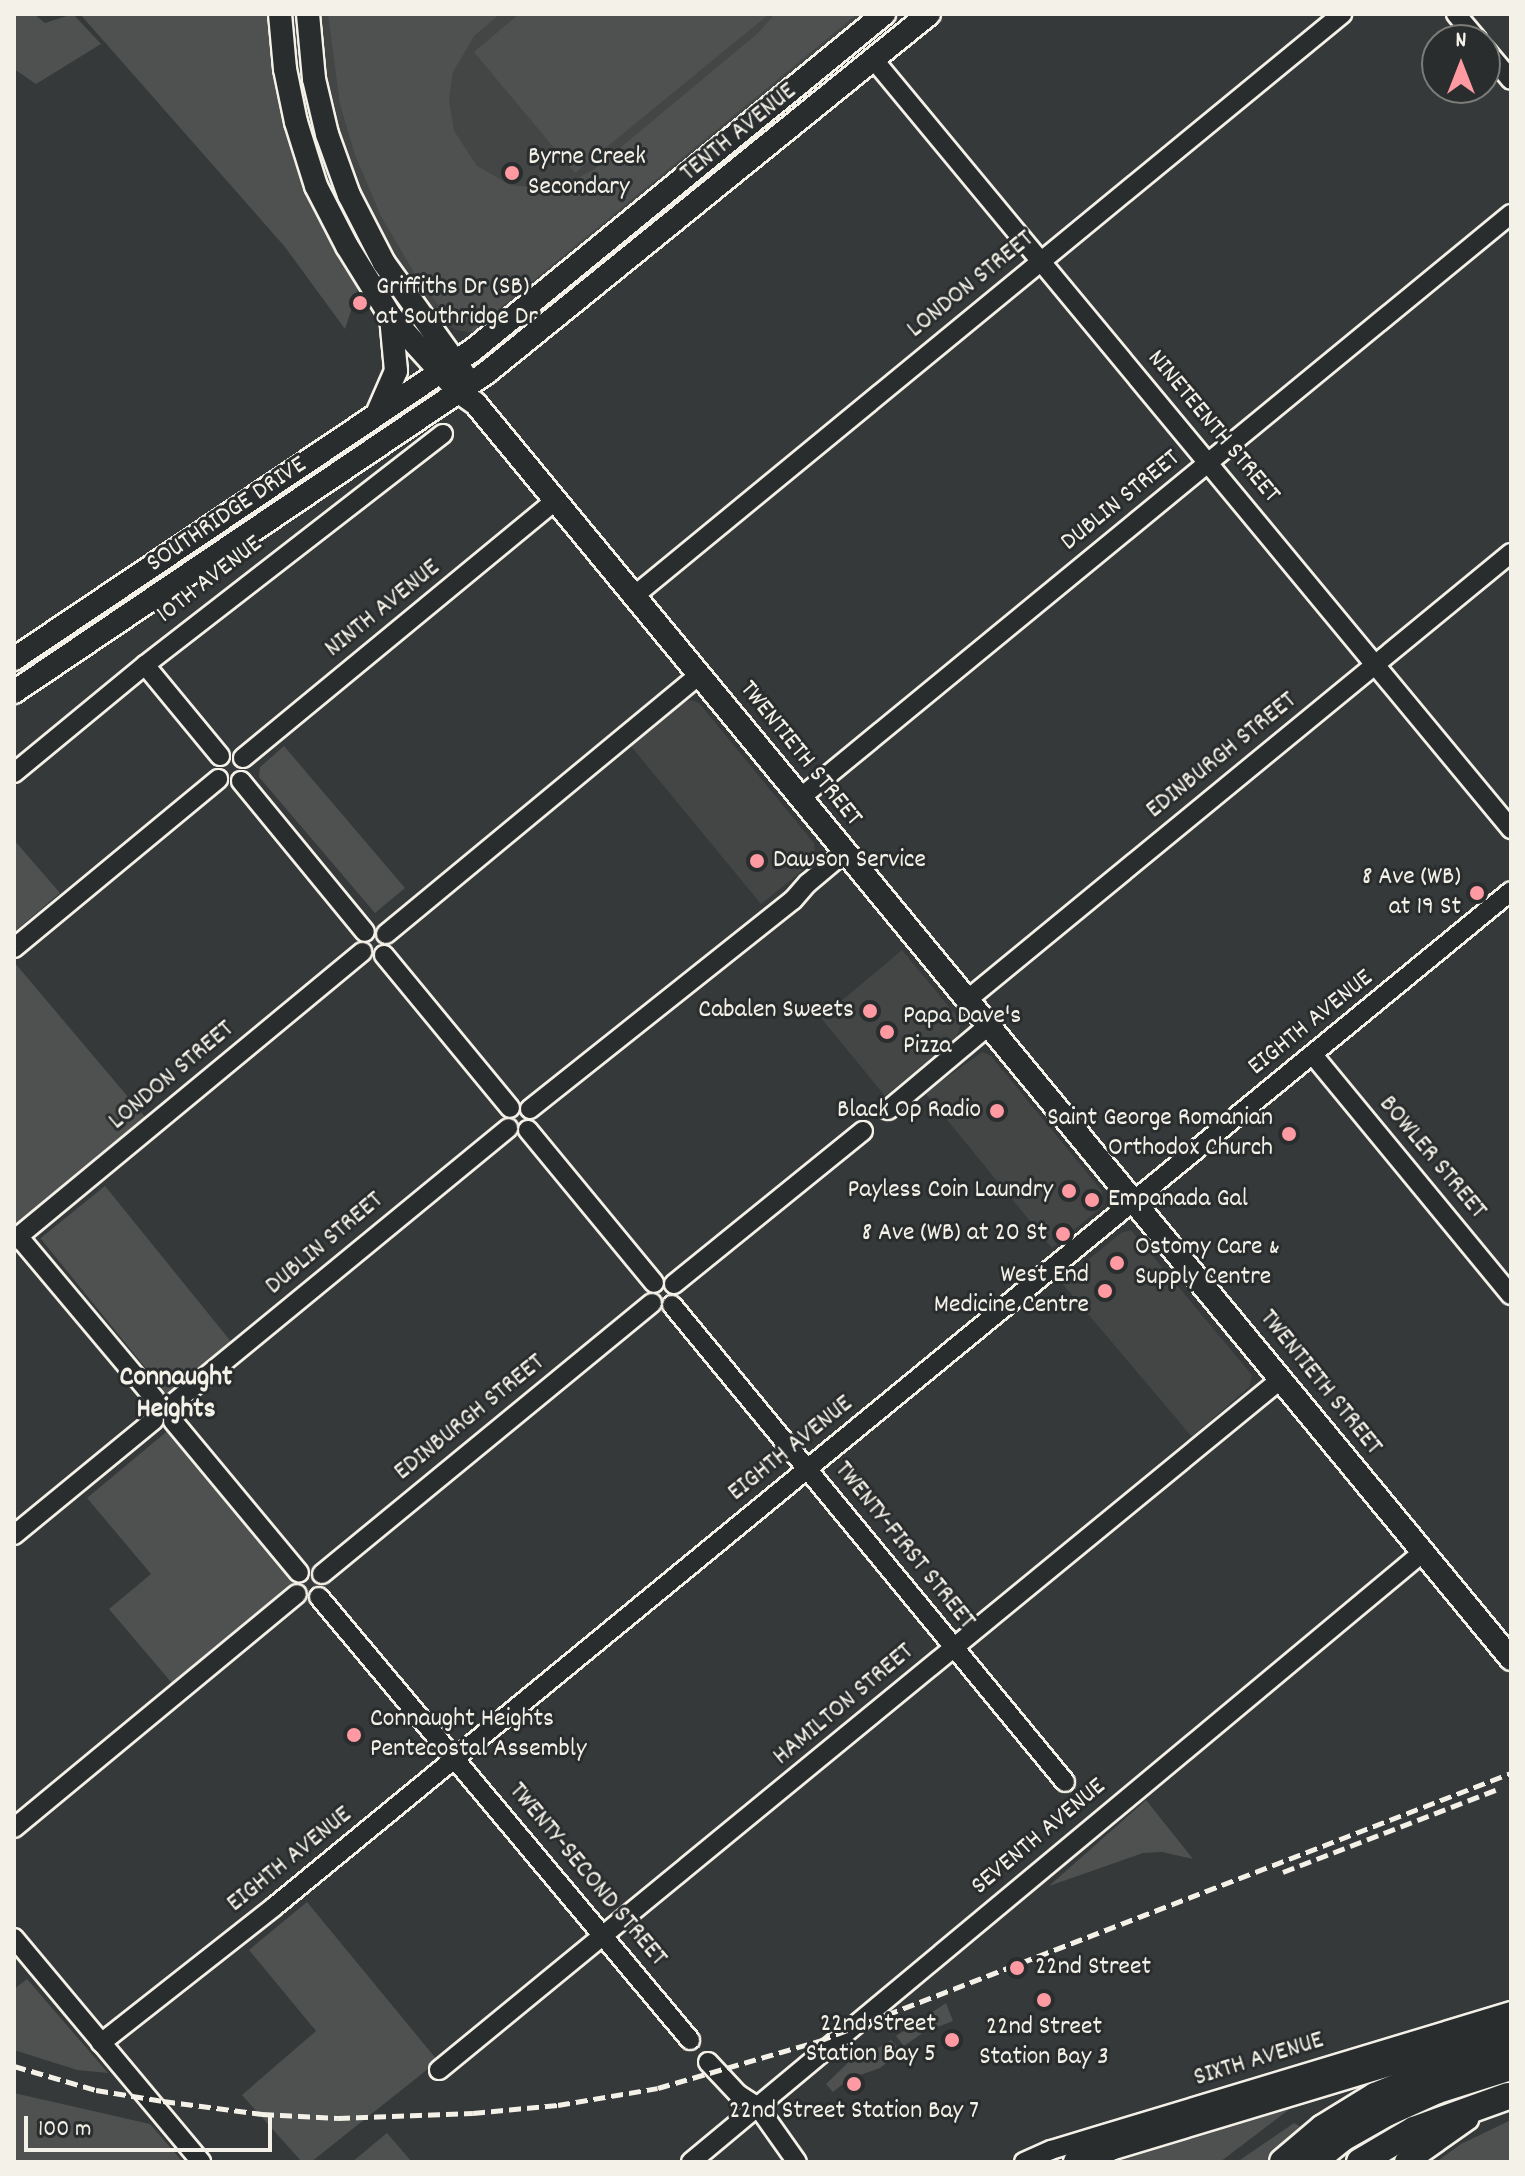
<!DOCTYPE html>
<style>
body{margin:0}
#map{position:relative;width:1525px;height:2176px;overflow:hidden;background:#363939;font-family:Dekko,sans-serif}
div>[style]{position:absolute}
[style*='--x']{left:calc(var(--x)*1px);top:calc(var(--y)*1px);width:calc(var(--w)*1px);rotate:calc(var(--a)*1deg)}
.built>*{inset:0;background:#434645}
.green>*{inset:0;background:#4e514f;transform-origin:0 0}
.roads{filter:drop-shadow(2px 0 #f4f1e8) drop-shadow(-2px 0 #f4f1e8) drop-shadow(0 2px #f4f1e8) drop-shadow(0 -2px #f4f1e8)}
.minor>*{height:18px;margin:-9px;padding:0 9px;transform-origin:9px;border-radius:9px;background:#2a2d2e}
.major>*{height:22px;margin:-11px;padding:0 11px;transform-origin:11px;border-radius:11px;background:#2a2d2e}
.highway>*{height:26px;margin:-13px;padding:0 13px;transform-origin:13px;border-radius:13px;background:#2a2d2e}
.rail>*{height:5px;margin-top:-2.5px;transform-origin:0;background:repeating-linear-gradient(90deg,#f4f1e8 0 12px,transparent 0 18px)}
.dots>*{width:22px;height:22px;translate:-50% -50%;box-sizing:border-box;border:4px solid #2a2d2e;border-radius:50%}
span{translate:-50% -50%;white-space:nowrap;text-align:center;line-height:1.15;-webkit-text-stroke:6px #2a2d2e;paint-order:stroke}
.street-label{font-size:26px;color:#f4f1e8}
.poi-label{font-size:26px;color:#f4f1e8}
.left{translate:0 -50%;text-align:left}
.right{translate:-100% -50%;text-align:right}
.neighbourhood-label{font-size:28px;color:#f4f1e8;font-weight:700}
.frame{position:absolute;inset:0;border:16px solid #f4f1e8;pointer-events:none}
.north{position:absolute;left:1421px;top:24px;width:80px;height:80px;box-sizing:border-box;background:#2a2d2e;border:2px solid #7b7b78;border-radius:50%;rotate:0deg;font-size:22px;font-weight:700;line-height:32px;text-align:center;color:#f4f1e8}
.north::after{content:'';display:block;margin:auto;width:28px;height:36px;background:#ff9aa2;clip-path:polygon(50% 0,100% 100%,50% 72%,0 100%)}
.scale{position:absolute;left:24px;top:2116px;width:248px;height:36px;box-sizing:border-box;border:4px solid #f4f1e8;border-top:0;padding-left:10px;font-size:24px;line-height:28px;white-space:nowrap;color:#f4f1e8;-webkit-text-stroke:6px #2a2d2e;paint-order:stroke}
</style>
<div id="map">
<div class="built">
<i style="clip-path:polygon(317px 14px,868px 14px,475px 333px,456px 330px,438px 320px,394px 263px,359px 196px,335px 127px,322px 63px)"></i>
<i style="clip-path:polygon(691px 700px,699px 703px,814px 843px,815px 852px,808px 866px,761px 904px,630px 745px,682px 703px)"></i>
<i style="clip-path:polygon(902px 950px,959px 1019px,960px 1028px,956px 1038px,885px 1096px,821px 1018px)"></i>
<i style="clip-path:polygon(982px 1052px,991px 1056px,1102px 1191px,1103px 1206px,1052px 1248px,925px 1093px)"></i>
<i style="clip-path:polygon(1131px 1230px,1252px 1375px,1249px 1387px,1192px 1437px,1061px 1282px,1121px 1233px)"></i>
</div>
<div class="green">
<i style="clip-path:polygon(14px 14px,34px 14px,45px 23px,73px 14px,101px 44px,36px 84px,14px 69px)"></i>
<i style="clip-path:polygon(80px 14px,273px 14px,317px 208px,358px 289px,345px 329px,285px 247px)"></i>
<i style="clip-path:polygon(290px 14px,299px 14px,332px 181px,304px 111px)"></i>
<i style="clip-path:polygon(328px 14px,500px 14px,474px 36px,453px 72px,449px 99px,454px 131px,477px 166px,510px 185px,539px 188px,569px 183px,596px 168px,757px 34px,775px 14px,857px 14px,496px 311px,479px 323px,471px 323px,453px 317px,440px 307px,416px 276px,381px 216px,355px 155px,340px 104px)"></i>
<i style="clip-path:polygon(519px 14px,767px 14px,768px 15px,575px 173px,474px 52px)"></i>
<i style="clip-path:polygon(863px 14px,869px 14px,480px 330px,472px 332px,472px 328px,496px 316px)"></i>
<i style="clip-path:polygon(284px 746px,405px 888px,375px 913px,259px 777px,260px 767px)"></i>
<i style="clip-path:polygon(14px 840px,60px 893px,14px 932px)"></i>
<i style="clip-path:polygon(14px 962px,145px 1117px,14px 1226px)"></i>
<i style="left:105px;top:1186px;width:202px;height:83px;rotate:51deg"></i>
<i style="clip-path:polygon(171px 1428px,301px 1583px,176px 1688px,109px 1609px,151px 1574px,87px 1498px)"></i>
<i style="clip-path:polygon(1146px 1800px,1193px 1859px,1162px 1852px,1143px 1853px,1049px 1886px)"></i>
<i style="clip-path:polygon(307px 1902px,438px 2061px,311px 2162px,302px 2162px,242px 2095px,316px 2031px,249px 1950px)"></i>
<i style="clip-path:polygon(27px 1979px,108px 2073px,77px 2070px,14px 2050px,14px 1989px)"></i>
<i style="clip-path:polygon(946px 2003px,953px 2021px,924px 2032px,904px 2046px,896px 2036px)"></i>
<i style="clip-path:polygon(891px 2040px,901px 2051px,880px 2068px,849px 2079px,833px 2092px,826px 2084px,859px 2052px,870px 2053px)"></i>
<i style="clip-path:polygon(14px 2093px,150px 2124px,183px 2162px,14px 2162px)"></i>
<i style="clip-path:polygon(1291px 2108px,1220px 2162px,1110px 2162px,1242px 2121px)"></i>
<i style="clip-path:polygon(1511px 2120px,1511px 2162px,1436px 2162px,1461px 2144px)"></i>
<i style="clip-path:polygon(1294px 2123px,1301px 2127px,1298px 2132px,1268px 2162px,1237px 2162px)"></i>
<i style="clip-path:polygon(387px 2133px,412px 2162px,352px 2162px)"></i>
</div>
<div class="roads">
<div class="minor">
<i style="--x:1456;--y:14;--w:34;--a:50"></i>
<i style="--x:1485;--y:49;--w:40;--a:50"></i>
<i style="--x:874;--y:60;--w:999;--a:50.36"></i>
<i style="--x:634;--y:596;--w:917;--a:-39.42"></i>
<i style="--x:145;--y:665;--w:118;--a:50.5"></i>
<i style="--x:243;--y:758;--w:404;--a:-39.5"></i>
<i style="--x:14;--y:773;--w:170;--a:-39.5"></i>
<i style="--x:145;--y:665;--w:377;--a:-37.8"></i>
<i style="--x:241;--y:781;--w:195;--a:50.6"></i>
<i style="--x:800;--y:798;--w:920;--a:-39.4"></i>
<i style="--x:386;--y:934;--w:406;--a:-39.6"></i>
<i style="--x:14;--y:948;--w:265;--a:-39.6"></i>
<i style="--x:384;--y:955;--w:198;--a:50.5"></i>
<i style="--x:967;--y:1000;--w:704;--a:-39.41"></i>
<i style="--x:1313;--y:1055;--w:311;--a:50.5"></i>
<i style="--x:530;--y:1109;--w:336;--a:-38.5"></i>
<i style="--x:793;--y:900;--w:23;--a:-49"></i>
<i style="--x:808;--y:883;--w:48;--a:-40"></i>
<i style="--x:888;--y:1110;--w:131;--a:-40"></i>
<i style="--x:528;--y:1130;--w:198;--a:50.5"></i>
<i style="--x:18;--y:1236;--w:213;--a:50"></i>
<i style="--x:14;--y:1240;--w:452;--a:-39.6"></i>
<i style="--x:674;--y:1284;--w:243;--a:-39"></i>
<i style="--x:672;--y:1305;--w:618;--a:50.51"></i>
<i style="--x:176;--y:1401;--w:430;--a:-39.4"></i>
<i style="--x:173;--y:1421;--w:197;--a:50.3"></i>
<i style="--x:14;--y:1535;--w:181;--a:-39.4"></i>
<i style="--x:322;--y:1574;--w:427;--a:-39.4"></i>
<i style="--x:319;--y:1597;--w:578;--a:50.05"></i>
<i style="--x:14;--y:1828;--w:367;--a:-39.6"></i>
<i style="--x:14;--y:1938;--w:292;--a:50.1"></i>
<i style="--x:101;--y:2043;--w:221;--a:-38.2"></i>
<i style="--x:275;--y:1906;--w:1599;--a:-39.39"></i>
<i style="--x:708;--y:2062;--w:44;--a:46.8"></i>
<i style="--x:738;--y:2094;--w:24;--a:33"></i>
<i style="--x:758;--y:2107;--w:67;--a:54.7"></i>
<i style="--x:439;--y:2070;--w:1089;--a:-39.37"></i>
<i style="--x:691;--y:2162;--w:951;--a:-39.8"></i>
<i style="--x:1024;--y:2162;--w:30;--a:-24"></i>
<i style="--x:1051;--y:2150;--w:481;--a:-16.8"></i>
</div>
<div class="major">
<i style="--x:280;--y:14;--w:55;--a:84.8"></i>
<i style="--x:285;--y:69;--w:54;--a:78.3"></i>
<i style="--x:296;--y:122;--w:67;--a:72.6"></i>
<i style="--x:316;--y:186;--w:68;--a:62.7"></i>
<i style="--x:347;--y:246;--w:84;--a:58.2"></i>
<i style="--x:391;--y:317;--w:101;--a:47.8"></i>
<i style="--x:459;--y:392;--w:19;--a:35"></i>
<i style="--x:475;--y:403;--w:1628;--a:50.48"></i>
<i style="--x:308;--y:14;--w:65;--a:84.7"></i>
<i style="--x:314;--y:79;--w:57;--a:76.7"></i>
<i style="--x:327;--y:134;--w:65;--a:70.2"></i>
<i style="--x:349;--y:195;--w:76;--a:62.8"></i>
<i style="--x:384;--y:263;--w:135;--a:54.3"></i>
<i style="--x:378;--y:412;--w:45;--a:-66.3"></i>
<i style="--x:396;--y:371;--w:54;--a:-95.3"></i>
<i style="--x:14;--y:659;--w:553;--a:-33.95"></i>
<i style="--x:473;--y:350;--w:531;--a:-39.27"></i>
<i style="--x:14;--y:692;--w:570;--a:-34.05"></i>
<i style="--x:486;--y:373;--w:570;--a:-39.02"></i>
<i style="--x:1316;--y:2162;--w:35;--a:-39"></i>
<i style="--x:1343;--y:2140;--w:51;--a:-29.6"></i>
<i style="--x:1387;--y:2115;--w:56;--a:-24.3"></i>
<i style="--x:1438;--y:2092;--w:77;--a:-17.5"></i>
<i style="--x:1406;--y:2162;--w:75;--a:-35.2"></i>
</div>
<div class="highway">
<i style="--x:1077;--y:2162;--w:36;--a:-24"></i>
<i style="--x:1110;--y:2147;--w:419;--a:-16.8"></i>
<i style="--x:1283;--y:2162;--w:52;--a:-40.4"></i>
<i style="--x:1323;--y:2128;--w:61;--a:-31.6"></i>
<i style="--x:1375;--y:2096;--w:66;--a:-22.3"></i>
<i style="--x:1436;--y:2071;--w:78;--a:-16.3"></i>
<i style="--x:1360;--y:2162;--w:63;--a:-30.7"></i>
<i style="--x:1414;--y:2130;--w:100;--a:-19.9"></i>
</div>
</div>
<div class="rail">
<i style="--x:1283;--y:1872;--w:228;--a:-21.1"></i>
<i style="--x:14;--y:2066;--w:85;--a:16.3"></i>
<i style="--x:96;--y:2090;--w:68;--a:9.3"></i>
<i style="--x:163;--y:2101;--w:100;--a:7.5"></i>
<i style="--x:262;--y:2114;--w:76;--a:3"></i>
<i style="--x:338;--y:2118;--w:135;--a:-2.1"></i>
<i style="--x:473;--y:2113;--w:85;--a:-5.4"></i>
<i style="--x:558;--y:2105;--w:101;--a:-9.6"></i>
<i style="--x:658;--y:2088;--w:168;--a:-16.3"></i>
<i style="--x:819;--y:2041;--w:742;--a:-21.17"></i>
</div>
<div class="dots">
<i style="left:512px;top:173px;background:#ff9aa2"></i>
<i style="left:360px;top:303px;background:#ff9aa2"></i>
<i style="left:757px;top:861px;background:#ff9aa2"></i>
<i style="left:1477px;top:893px;background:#ff9aa2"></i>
<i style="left:870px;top:1011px;background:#ff9aa2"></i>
<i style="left:887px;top:1032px;background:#ff9aa2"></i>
<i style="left:997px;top:1111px;background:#ff9aa2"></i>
<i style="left:1289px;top:1134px;background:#ff9aa2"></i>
<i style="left:1069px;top:1191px;background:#ff9aa2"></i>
<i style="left:1092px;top:1200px;background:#ff9aa2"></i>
<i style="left:1063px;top:1234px;background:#ff9aa2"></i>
<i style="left:1117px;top:1263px;background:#ff9aa2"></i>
<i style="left:1105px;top:1291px;background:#ff9aa2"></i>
<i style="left:354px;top:1735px;background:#ff9aa2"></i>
<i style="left:1017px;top:1968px;background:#ff9aa2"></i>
<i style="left:1044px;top:2000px;background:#ff9aa2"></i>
<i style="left:952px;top:2040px;background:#ff9aa2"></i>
<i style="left:854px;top:2084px;background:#ff9aa2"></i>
</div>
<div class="street-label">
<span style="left:739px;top:133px;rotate:-39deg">TENTH AVENUE</span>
<span style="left:971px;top:285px;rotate:-39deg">LONDON STREET</span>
<span style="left:1213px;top:427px;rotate:50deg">NINETEENTH STREET</span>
<span style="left:1121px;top:501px;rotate:-39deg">DUBLIN STREET</span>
<span style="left:227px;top:515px;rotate:-34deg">SOUTHRIDGE DRIVE</span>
<span style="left:210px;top:580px;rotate:-38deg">10TH AVENUE</span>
<span style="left:383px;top:609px;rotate:-39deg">NINTH AVENUE</span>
<span style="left:800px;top:754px;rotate:51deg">TWENTIETH STREET</span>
<span style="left:1222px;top:756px;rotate:-39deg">EDINBURGH STREET</span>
<span style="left:1311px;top:1023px;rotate:-39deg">EIGHTH AVENUE</span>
<span style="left:172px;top:1076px;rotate:-40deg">LONDON STREET</span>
<span style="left:1432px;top:1158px;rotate:50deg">BOWLER STREET</span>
<span style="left:325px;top:1244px;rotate:-40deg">DUBLIN STREET</span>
<span style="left:1320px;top:1383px;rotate:51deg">TWENTIETH STREET</span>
<span style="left:470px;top:1418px;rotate:-39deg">EDINBURGH STREET</span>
<span style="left:791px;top:1449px;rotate:-39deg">EIGHTH AVENUE</span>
<span style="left:904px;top:1546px;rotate:51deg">TWENTY-FIRST STREET</span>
<span style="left:844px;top:1705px;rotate:-40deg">HAMILTON STREET</span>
<span style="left:1039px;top:1837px;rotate:-40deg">SEVENTH AVENUE</span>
<span style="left:290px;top:1860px;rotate:-39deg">EIGHTH AVENUE</span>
<span style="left:587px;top:1875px;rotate:50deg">TWENTY-SECOND STREET</span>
<span style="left:1259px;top:2060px;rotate:-17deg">SIXTH AVENUE</span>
</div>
<div class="poi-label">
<span class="left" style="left:528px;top:173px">Byrne Creek<br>Secondary</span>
<span class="left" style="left:376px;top:303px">Griffiths Dr (SB)<br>at Southridge Dr</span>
<span class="left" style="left:773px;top:861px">Dawson Service</span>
<span class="right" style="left:1461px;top:893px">8 Ave (WB)<br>at 19 St</span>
<span class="right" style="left:854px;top:1011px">Cabalen Sweets</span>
<span class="left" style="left:903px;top:1032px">Papa Dave's<br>Pizza</span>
<span class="right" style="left:981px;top:1111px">Black Op Radio</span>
<span class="right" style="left:1273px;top:1134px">Saint George Romanian<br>Orthodox Church</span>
<span class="right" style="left:1053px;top:1191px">Payless Coin Laundry</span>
<span class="left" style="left:1108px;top:1200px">Empanada Gal</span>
<span class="right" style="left:1047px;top:1234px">8 Ave (WB) at 20 St</span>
<span class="left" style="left:1135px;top:1263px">Ostomy Care &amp;<br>Supply Centre</span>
<span class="right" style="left:1089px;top:1291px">West End<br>Medicine Centre</span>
<span class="left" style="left:370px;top:1735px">Connaught Heights<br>Pentecostal Assembly</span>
<span class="left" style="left:1035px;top:1968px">22nd Street</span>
<span class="right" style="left:936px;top:2040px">22nd Street<br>Station Bay 5</span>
<span style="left:1044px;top:2043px">22nd Street<br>Station Bay 3</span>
<span style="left:854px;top:2112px">22nd Street Station Bay 7</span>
</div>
<div class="neighbourhood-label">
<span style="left:176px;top:1395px">Connaught<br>Heights</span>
</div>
<div class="frame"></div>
<div class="north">N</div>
<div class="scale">100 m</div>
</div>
